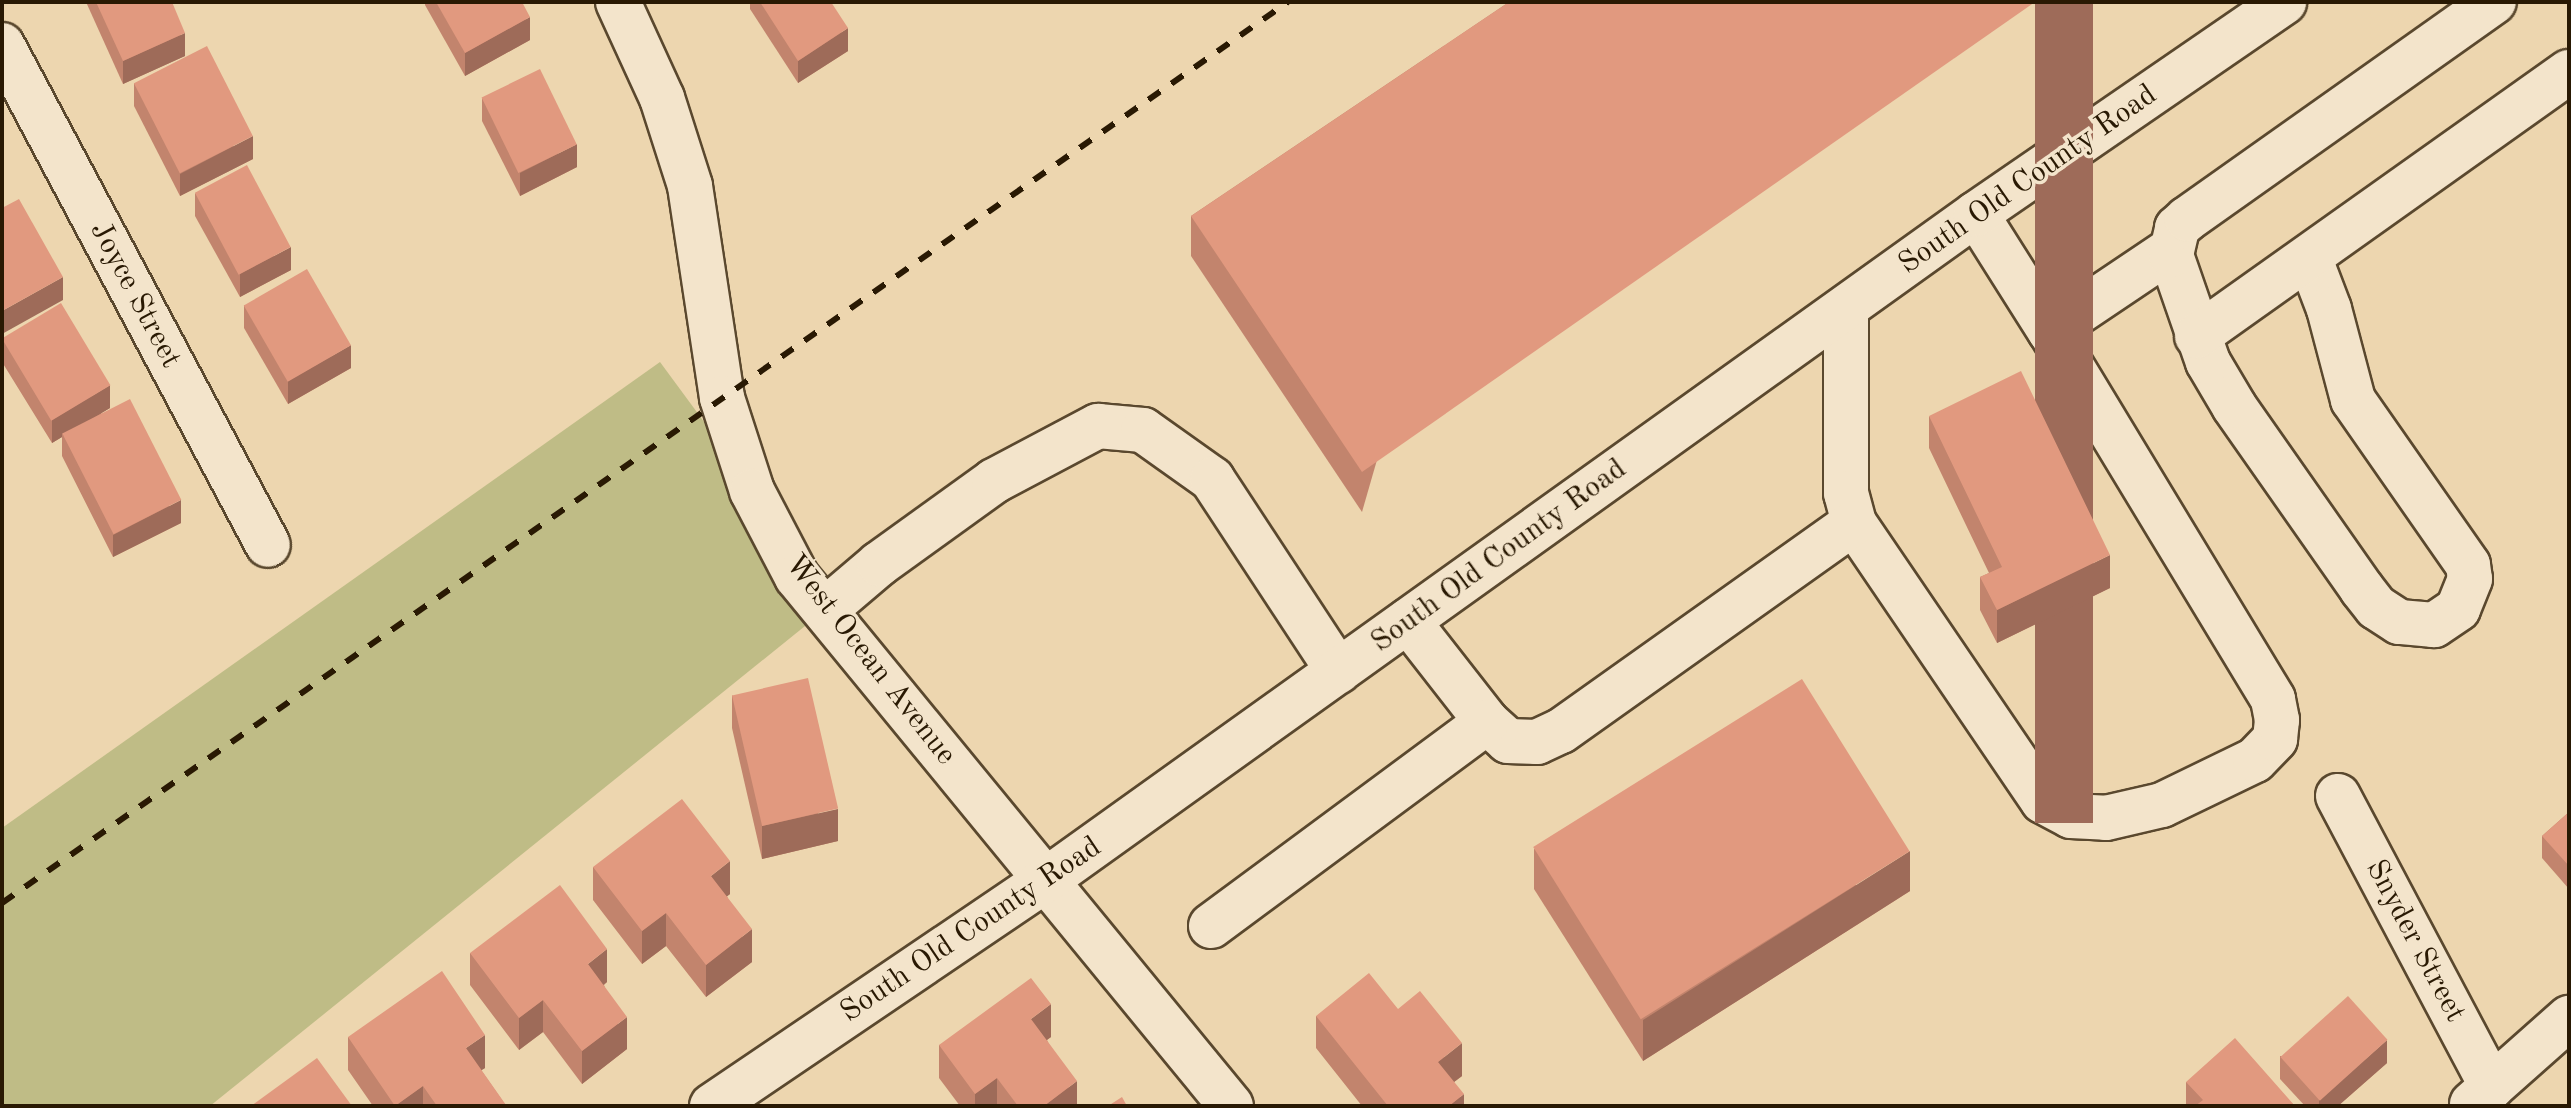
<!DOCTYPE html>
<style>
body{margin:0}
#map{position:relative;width:2571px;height:1108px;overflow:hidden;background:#edd6af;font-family:"Old Standard TT",serif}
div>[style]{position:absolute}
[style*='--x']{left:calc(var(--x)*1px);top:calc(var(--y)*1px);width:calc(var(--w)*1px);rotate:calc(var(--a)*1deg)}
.green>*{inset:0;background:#bfbc86}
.roads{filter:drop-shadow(2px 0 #5a482e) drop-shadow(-2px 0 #5a482e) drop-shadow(0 2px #5a482e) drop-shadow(0 -2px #5a482e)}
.minor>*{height:44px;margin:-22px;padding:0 22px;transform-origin:22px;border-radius:22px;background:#f3e4cb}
.rail>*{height:6px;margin-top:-3px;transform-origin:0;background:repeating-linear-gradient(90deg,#291903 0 14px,transparent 0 28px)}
.wall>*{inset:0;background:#c2846d}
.shaded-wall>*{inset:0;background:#9e6b59;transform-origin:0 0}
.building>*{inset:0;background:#e1997f;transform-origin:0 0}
span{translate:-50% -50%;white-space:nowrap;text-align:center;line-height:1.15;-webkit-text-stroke:7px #f3e4cb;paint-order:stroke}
.street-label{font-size:30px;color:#291903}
.frame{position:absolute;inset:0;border:4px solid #291903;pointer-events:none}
</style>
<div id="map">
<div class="green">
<i style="clip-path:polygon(660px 362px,836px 601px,210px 1106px,2px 1106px,2px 828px)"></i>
</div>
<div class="roads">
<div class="minor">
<i style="--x:618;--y:2;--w:106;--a:65.4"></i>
<i style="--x:662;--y:98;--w:92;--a:72.3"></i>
<i style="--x:690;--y:186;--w:214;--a:81.4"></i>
<i style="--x:722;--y:398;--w:98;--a:72.1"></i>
<i style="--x:752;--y:491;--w:97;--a:62.4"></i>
<i style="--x:797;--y:577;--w:684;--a:50.63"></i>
<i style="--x:2;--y:45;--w:566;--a:61.99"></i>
<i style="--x:1976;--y:214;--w:138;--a:57.7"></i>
<i style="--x:2050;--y:331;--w:147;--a:-33.9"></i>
<i style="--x:2310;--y:259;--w:53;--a:69.2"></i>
<i style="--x:2329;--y:309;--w:94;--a:75.2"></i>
<i style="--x:2353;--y:400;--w:201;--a:55.1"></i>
<i style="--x:2468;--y:565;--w:14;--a:82"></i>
<i style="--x:2470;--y:579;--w:32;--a:112"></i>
<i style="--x:2458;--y:609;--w:29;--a:146"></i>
<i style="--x:2434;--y:625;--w:35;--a:-175"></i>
<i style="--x:2399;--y:622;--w:27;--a:-147"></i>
<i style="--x:2376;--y:607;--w:23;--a:-128"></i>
<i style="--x:2362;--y:589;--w:223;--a:-125"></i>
<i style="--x:2234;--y:406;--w:51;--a:-120.6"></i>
<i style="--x:2208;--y:362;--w:113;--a:-109.1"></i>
<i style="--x:2171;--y:255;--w:28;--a:-77"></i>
<i style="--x:2177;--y:228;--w:13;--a:-42"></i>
<i style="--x:2187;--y:219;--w:376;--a:-35.3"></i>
<i style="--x:1846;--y:308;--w:185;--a:90"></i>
<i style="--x:1846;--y:493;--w:31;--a:75"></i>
<i style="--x:1854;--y:523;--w:336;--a:55.8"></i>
<i style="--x:2043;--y:801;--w:32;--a:28"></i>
<i style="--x:2071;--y:816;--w:35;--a:3"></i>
<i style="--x:2106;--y:818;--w:57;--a:-13.1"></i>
<i style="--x:2162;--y:805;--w:103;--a:-25.8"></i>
<i style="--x:2255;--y:760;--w:29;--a:-46"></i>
<i style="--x:2275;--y:739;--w:19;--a:-84"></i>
<i style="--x:2277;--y:720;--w:21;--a:-101"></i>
<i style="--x:2273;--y:699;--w:430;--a:-121.2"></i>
<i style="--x:2197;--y:336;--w:456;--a:-35.4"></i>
<i style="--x:825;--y:610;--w:71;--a:-40.4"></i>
<i style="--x:879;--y:564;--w:142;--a:-35.8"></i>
<i style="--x:994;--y:481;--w:118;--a:-27.9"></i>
<i style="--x:1098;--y:426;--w:45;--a:5.1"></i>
<i style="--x:1143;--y:430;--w:85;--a:35.4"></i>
<i style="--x:1212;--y:479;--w:230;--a:56.7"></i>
<i style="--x:1408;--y:621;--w:128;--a:52"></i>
<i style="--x:1487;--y:722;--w:28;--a:42"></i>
<i style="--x:1508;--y:741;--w:29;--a:2"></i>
<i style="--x:1537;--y:742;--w:26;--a:-25"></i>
<i style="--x:1561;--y:731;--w:359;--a:-35.4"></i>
<i style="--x:2338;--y:796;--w:329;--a:62.1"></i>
<i style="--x:1211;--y:926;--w:343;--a:-36.5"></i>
<i style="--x:2472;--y:1104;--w:130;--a:-41.6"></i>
<i style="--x:712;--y:1106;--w:403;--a:-34.1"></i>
<i style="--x:1046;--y:880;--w:1144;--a:-35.61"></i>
<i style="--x:1976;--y:214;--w:374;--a:-34.5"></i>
</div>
</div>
<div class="rail">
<i style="--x:2;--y:903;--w:1570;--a:-35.02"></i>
</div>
<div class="wall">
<i style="clip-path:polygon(86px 2px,172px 2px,185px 56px,123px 84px)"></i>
<i style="clip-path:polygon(425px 2px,522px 2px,530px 40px,465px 76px,425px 5px)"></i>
<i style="clip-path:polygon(750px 2px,831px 2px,848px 51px,798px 83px,750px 9px)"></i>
<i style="clip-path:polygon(1509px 2px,1362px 512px,1191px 256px,1191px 216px)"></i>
<i style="clip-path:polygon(134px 83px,253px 159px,180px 196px,134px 106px)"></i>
<i style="clip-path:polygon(482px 98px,577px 167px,520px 196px,482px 121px)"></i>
<i style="clip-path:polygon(195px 193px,291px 270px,240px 297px,195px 216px)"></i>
<i style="clip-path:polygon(244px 305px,351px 368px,288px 404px,244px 328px)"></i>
<i style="clip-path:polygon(2px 339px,110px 408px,101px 413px,181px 523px,113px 557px,62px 456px,62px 437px,52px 443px,2px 362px)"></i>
<i style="clip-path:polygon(1929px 416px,2110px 588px,1997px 643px,1980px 610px,1980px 577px,1989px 573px,1929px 448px)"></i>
<i style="clip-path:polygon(732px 695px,838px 841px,762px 859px,732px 728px)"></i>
<i style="clip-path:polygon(2569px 812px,2569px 889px,2542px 858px,2542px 836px)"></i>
<i style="clip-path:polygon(1534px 849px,1910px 891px,1643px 1061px,1534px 889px)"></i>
<i style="clip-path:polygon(593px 867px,730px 894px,727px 896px,752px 962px,706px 997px,666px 946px,642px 964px,593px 900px)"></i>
<i style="clip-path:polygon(470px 953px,607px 982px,604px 985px,627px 1049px,582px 1084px,543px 1032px,519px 1050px,470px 985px)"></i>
<i style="clip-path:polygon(1398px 1009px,1462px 1076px,1454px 1082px,1464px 1106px,1362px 1106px,1316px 1048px,1316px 1016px)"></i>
<i style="clip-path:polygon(348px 1037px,485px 1068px,481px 1070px,506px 1106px,373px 1106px,348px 1070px)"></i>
<i style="clip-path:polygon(1051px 1037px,1047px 1040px,1077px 1106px,960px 1106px,939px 1078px,939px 1045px)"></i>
<i style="clip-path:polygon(2280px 1056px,2387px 1063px,2338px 1106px,2305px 1106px,2280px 1079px)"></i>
<i style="clip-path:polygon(2186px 1082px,2295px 1106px,2188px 1106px,2186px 1105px)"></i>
</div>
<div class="shaded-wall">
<i style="left:2035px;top:2px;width:58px;height:821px"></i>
<i style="clip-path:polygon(530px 17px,530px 40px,465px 76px,465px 53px)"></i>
<i style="clip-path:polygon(848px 28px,848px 51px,798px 83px,798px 61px)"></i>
<i style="clip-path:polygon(185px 33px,185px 56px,123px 84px,123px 61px)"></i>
<i style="clip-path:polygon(253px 136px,253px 159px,180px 196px,180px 174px)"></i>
<i style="clip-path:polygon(577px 144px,577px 167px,520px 196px,520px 173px)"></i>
<i style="clip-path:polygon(291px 247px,291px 270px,240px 297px,240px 274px)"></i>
<i style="clip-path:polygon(63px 277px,63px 300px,2px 334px,2px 311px)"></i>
<i style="clip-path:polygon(351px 345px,351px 368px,288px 404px,288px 381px)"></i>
<i style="clip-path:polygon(110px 385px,110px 408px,64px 436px,62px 433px,62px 437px,52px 443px,52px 420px)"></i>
<i style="clip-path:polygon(181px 500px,181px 523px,113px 557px,113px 535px)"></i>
<i style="clip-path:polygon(2110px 555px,2110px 588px,1997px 643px,1997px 610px)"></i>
<i style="clip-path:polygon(838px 809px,838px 841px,762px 859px,762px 826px)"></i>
<i style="clip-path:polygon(1910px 851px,1910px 891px,1643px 1061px,1643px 1020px)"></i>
<i style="clip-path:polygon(730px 861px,730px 894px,711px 909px,711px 876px)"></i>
<i style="clip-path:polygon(666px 913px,666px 946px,642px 964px,642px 931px)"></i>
<i style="clip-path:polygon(752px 929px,752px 962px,706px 997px,706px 965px)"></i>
<i style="clip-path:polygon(607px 949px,607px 982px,588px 996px,588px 964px)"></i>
<i style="clip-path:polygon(543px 1000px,543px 1032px,519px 1050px,519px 1018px)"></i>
<i style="clip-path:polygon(1051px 1004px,1051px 1037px,1031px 1051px,1031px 1019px)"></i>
<i style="clip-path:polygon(627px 1017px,627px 1049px,582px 1084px,582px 1051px)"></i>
<i style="clip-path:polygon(485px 1035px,485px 1068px,466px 1080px,466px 1048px)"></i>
<i style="clip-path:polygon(2387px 1040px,2387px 1063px,2338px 1106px,2319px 1106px,2319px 1100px)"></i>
<i style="clip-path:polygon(1462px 1043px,1462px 1076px,1438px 1094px,1438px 1062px)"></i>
<i style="clip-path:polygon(997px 1078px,997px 1106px,975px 1106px,975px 1094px)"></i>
<i style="clip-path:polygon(1077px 1081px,1077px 1106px,1044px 1106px)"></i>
<i style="clip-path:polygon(423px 1086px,423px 1106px,395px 1106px)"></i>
<i style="clip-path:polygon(1464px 1094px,1464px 1106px,1449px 1106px)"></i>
</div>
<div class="building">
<i style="clip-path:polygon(96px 2px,172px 2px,185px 33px,123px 61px)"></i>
<i style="clip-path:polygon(436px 2px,522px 2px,530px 17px,465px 53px)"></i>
<i style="clip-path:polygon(760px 2px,831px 2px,848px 28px,798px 61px)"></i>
<i style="clip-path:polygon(1509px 2px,2035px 2px,1362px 472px,1191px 216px)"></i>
<i style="left:207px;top:46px;width:101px;height:82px;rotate:63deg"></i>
<i style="left:540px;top:69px;width:84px;height:65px;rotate:64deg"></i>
<i style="left:247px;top:165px;width:93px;height:59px;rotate:62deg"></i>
<i style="clip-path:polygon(19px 199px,63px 277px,2px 311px,2px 208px)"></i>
<i style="left:307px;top:269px;width:88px;height:73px;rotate:60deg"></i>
<i style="left:61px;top:303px;width:96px;height:69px;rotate:59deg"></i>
<i style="clip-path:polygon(2021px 371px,2110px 555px,1997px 610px,1980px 577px,2002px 567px,1929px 416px)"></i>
<i style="left:130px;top:399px;width:113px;height:76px;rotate:63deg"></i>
<i style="left:808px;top:678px;width:134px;height:78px;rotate:77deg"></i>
<i style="left:1802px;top:679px;width:203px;height:317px;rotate:58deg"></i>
<i style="clip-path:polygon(682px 799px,730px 861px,711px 876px,752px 929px,706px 965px,666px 913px,642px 931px,593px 867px)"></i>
<i style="clip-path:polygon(2569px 812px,2569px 866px,2542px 836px)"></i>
<i style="clip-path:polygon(560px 885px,607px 949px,588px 964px,627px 1017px,582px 1051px,543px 1000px,519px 1018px,470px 953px)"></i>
<i style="clip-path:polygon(442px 971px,485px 1035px,466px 1048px,506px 1105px,504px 1106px,437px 1106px,423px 1086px,395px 1106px,348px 1037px)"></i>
<i style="clip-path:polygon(1369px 973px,1398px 1009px,1420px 991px,1462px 1043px,1438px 1062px,1464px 1094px,1449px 1106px,1388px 1106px,1316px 1016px)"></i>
<i style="clip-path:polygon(1031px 978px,1051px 1004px,1031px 1019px,1077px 1081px,1044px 1106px,1018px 1106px,997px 1078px,975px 1094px,939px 1045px)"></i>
<i style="left:2348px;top:996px;width:59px;height:91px;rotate:48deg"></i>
<i style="clip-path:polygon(2235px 1038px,2295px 1106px,2195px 1106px,2203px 1100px,2186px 1082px)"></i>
<i style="clip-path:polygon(317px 1058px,352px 1106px,251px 1106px)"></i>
<i style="clip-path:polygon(1122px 1097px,1127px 1106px,1108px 1106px)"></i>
</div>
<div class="street-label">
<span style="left:2028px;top:180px;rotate:-35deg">South Old County Road</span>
<span style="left:135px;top:295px;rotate:62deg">Joyce Street</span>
<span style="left:1499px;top:556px;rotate:-36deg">South Old County Road</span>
<span style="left:870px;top:660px;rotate:52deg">West Ocean Avenue</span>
<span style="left:971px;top:930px;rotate:-34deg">South Old County Road</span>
<span style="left:2415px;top:941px;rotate:62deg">Snyder Street</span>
</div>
<div class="frame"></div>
</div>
